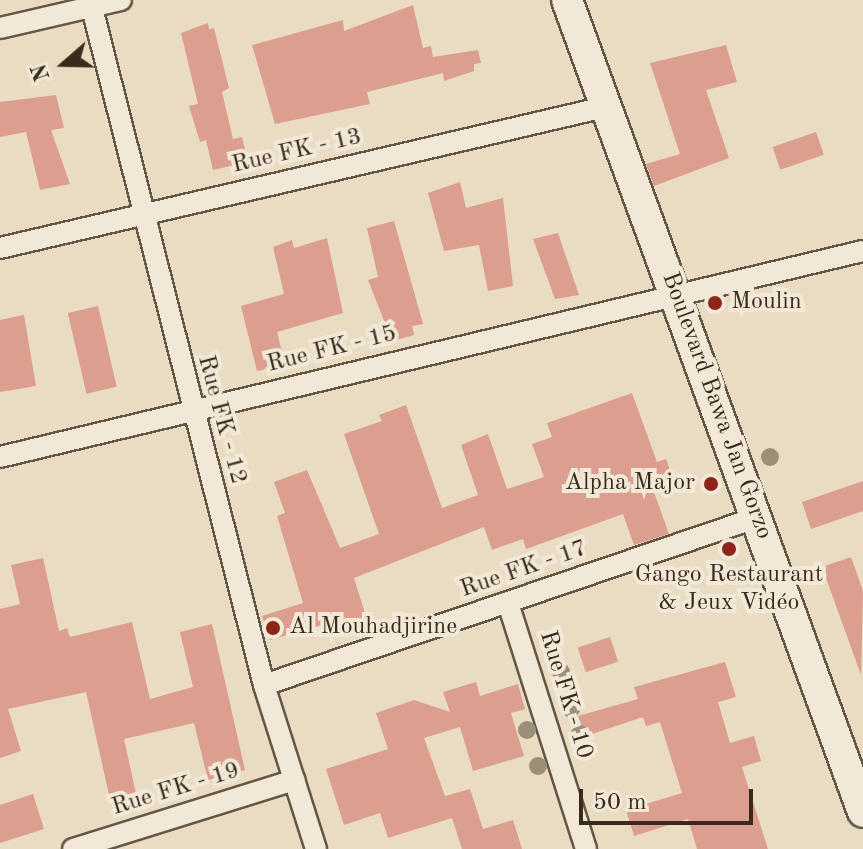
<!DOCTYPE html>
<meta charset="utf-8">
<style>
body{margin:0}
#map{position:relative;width:863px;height:849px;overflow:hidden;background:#eadcc3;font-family:"Old Standard TT",serif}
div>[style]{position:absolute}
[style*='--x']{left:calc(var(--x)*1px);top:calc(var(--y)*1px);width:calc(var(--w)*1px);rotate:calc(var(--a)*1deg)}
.building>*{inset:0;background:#db9e8f;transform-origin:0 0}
.roads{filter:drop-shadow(2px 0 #655645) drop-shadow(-2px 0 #655645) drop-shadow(0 2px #655645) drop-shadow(0 -2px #655645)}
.street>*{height:20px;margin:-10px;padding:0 10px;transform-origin:10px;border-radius:10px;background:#f1e8d8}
.secondary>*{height:30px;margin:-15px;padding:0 15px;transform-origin:15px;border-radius:15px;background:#f1e8d8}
.trees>*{width:18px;height:18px;margin:-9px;border-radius:50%;background:#9a8f77}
.dots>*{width:22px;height:22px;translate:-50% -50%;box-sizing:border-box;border:4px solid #f1e8d8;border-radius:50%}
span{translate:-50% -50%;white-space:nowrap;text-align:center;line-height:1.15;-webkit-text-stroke:8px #f1e8d8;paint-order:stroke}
.street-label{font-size:24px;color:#392a1b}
.poi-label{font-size:24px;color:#392a1b}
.left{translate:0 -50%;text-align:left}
.right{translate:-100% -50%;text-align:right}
.north{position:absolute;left:24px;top:24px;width:80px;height:80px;-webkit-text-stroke:6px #f1e8d8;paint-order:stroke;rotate:250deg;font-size:22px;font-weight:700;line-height:32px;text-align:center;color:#392a1b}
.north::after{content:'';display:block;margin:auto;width:28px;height:36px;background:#392a1b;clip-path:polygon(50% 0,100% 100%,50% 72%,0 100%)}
.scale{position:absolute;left:579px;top:789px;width:174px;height:36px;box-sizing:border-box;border:4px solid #392a1b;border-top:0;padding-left:10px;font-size:24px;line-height:28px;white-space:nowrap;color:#392a1b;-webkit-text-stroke:6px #f1e8d8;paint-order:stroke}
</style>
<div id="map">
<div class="building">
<i style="clip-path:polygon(413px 5px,423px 48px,431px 46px,433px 57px,478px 50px,481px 63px,474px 64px,474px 71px,444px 81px,443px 73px,367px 92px,370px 104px,275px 124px,252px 45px,343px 20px,344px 31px)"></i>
<i style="clip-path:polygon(208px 23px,209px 29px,214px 28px,229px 88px,222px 92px,233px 139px,242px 137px,248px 162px,213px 170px,206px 140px,200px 142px,189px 106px,198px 104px,181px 33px)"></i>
<i style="clip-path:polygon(726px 45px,737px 82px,706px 90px,729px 158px,654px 186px,646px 164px,680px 154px,650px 63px)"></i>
<i style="clip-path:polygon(56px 95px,64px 128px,51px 130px,70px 184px,40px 190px,26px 132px,0 137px,0 102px)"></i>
<i style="left:816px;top:132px;width:24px;height:46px;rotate:71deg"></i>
<i style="clip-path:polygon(460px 182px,466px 208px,503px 198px,513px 286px,488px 291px,479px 245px,444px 251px,428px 193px)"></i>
<i style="clip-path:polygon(394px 221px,423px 324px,412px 326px,414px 335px,392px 341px,368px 280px,378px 277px,367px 228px)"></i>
<i style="clip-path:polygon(558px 233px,579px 295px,555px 299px,533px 239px)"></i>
<i style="clip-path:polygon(327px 238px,343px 313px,277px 332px,285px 364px,257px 371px,241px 306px,284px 294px,273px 247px,292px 240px,294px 248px)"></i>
<i style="left:98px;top:306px;width:83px;height:31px;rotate:77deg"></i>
<i style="clip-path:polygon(24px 315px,36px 386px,0 392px,0 320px)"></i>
<i style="clip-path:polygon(632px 393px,657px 462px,666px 459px,675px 485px,654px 492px,669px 534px,634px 545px,623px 514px,526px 549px,523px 539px,492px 550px,484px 527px,354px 578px,369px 626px,334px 637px,329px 623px,270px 640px,262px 616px,303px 603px,277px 516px,285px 513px,274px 482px,307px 470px,340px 548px,379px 534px,344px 434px,382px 421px,379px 415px,406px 405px,442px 508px,478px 495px,461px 445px,488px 434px,507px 489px,544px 477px,532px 444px,552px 437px,547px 423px)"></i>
<i style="clip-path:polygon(863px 481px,863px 511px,811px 529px,802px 502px)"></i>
<i style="clip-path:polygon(851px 557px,863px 591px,861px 675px,822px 567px)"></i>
<i style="clip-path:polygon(43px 558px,59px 631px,67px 628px,70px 637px,132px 622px,150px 699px,193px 687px,180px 632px,212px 624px,245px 770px,208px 780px,194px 723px,124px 739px,138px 803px,112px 808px,86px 692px,8px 709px,21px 751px,0 758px,0 609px,20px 604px,11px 565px)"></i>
<i style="left:610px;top:637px;width:26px;height:34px;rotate:72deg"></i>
<i style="clip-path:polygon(725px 662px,736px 697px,718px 702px,730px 743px,754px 736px,761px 761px,742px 767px,768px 849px,697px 849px,688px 819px,634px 836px,626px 810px,682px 793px,660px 722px,646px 726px,643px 717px,586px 736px,578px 716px,638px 699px,634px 687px)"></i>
<i style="clip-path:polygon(476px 682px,480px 696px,518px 684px,525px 709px,511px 713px,524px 756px,473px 771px,460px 727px,424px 738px,445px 796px,470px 789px,483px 829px,513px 820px,522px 849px,462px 849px,452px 818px,388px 838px,380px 813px,344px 825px,326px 769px,388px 749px,376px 713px,414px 700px,450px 712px,443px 692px)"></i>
<i style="clip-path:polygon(33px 794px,44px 829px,0 843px,0 805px)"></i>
</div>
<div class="roads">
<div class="street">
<i style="--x:90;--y:0;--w:707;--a:75.75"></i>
<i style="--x:264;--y:685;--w:172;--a:72.4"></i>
<i style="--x:0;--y:28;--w:124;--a:-13"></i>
<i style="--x:0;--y:248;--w:621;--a:-13.12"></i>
<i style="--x:0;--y:457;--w:887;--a:-13.43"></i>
<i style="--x:508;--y:603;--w:258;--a:72.4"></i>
<i style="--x:264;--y:685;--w:519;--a:-18.78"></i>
<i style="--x:73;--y:849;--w:232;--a:-17.3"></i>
</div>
<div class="secondary">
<i style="--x:567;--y:0;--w:864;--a:69.97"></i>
</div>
</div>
<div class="trees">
<i style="left:770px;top:457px"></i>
<i style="left:561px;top:672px"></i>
<i style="left:571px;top:709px"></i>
<i style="left:527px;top:730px"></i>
<i style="left:580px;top:734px"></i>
<i style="left:538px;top:766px"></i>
</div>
<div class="dots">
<i style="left:715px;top:303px;background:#8f2418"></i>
<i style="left:711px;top:484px;background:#8f2418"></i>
<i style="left:729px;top:549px;background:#8f2418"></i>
<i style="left:273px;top:628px;background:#8f2418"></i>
</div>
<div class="street-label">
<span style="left:297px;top:152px;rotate:-13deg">Rue FK - 13</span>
<span style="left:332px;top:350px;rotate:-14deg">Rue FK - 15</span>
<span style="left:716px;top:406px;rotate:70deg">Boulevard Bawa Jan Gorzo</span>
<span style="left:221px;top:420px;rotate:75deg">Rue FK - 12</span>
<span style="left:524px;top:570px;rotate:-19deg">Rue FK - 17</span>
<span style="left:565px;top:695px;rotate:73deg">Rue FK - 10</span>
<span style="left:176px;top:790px;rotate:-17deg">Rue FK - 19</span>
</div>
<div class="poi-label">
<span class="left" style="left:731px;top:303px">Moulin</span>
<span class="right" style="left:695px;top:484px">Alpha Major</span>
<span style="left:729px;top:590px">Gango Restaurant<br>&amp; Jeux Vidéo</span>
<span class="left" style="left:289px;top:628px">Al Mouhadjirine</span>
</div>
<div class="north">N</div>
<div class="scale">50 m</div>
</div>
